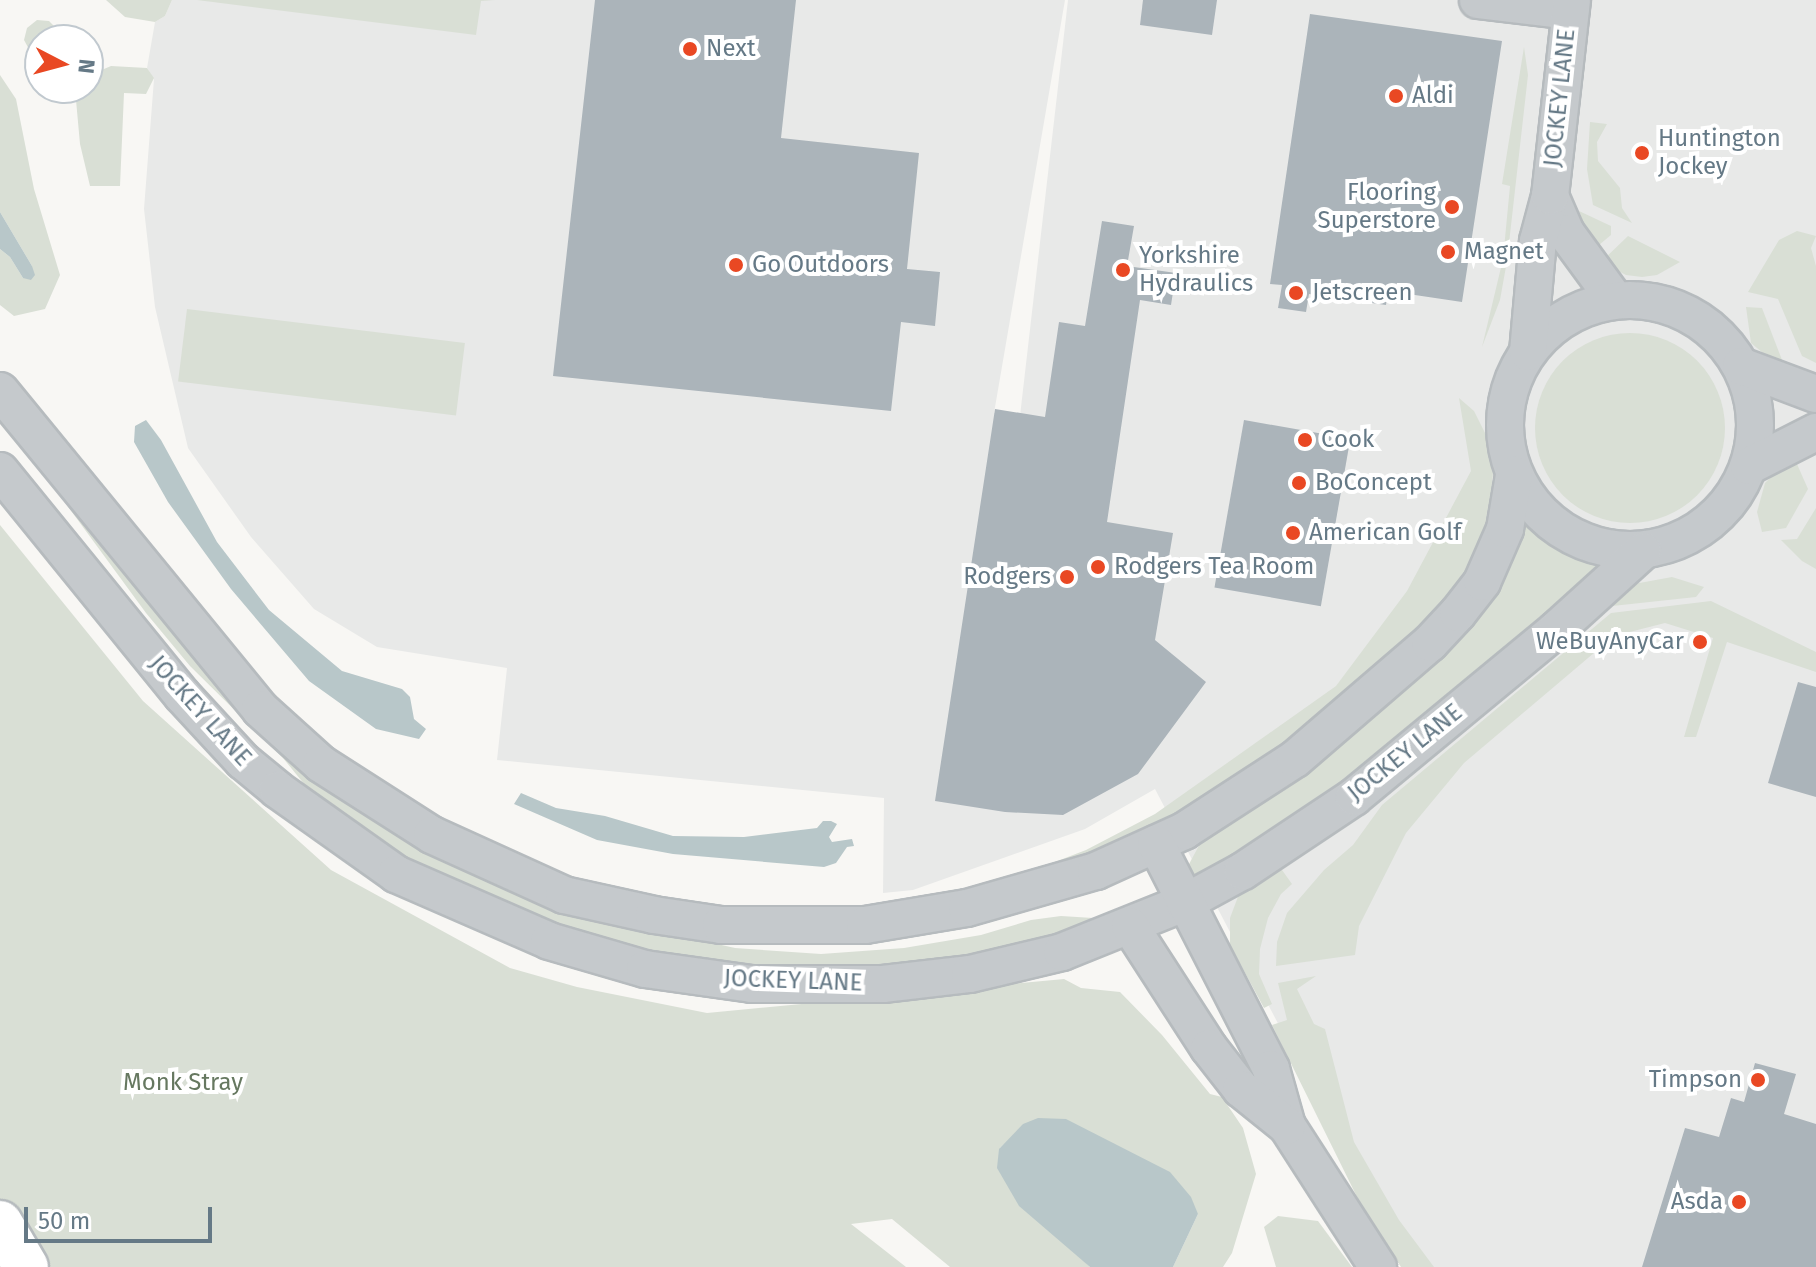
<!DOCTYPE html>
<style>
body{margin:0}
#map{position:relative;width:1816px;height:1267px;overflow:hidden;background:#f8f7f4;font-family:"Fira Sans",sans-serif}
div>[style]{position:absolute}
[style*='--x']{left:calc(var(--x)*1px);top:calc(var(--y)*1px);width:calc(var(--w)*1px);rotate:calc(var(--a)*1deg)}
.built>*{inset:0;background:#e8e9e8}
.green>*{inset:0;background:#d9dfd5;transform-origin:0 0}
.round{border-radius:50%}
.water>*{inset:0;background:#b8c7c9}
.building>*{inset:0;background:#abb4ba;transform-origin:0 0}
.roads{filter:drop-shadow(2px 0 #b6bbbe) drop-shadow(-2px 0 #b6bbbe) drop-shadow(0 2px #b6bbbe) drop-shadow(0 -2px #b6bbbe)}
.minor>*{height:36px;margin:-18px;padding:0 18px;transform-origin:18px;border-radius:18px;background:#c5c9cc}
.minor>.ring{margin:-18px;padding:0;box-sizing:content-box;background:none;border:36px solid #c5c9cc;border-radius:50%}
.major>*{height:44px;margin:-22px;padding:0 22px;transform-origin:22px;border-radius:22px;background:#fff}
.dots>*{width:22px;height:22px;translate:-50% -50%;box-sizing:border-box;border:4px solid #fff;border-radius:50%}
span{translate:-50% -50%;white-space:nowrap;text-align:center;line-height:1.15;-webkit-text-stroke:8px #fff;paint-order:stroke}
.poi-label{font-size:24px;color:#657986}
.left{translate:0 -50%;text-align:left}
.right{translate:-100% -50%;text-align:right}
.street-label{font-size:24px;color:#657986}
.park-label{font-size:24px;color:#667860}
.north{position:absolute;left:24px;top:24px;width:80px;height:80px;box-sizing:border-box;background:#fff;border:2px solid #c1c9cf;border-radius:50%;rotate:96deg;font-size:22px;font-weight:700;line-height:32px;text-align:center;color:#657986}
.north::after{content:'';display:block;margin:auto;width:28px;height:36px;background:#e94823;clip-path:polygon(50% 0,100% 100%,50% 72%,0 100%)}
.scale{position:absolute;left:24px;top:1207px;width:188px;height:36px;box-sizing:border-box;border:4px solid #657986;border-top:0;padding-left:10px;font-size:24px;line-height:28px;white-space:nowrap;color:#657986;-webkit-text-stroke:6px #fff;paint-order:stroke}
</style>
<div id="map">
<div class="built">
<i style="clip-path:polygon(172px 0,1065px 0,994px 413px,1020px 416px,1068px 0,1816px 0,1816px 1267px,1428px 1267px,1357px 1174px,1155px 789px,1085px 829px,913px 890px,883px 893px,884px 798px,497px 760px,507px 668px,377px 647px,314px 609px,251px 537px,188px 448px,155px 307px,144px 209px,154px 79px,147px 68px,155px 22px,165px 16px)"></i>
</div>
<div class="green">
<i style="clip-path:polygon(106px 0,172px 0,165px 16px,155px 22px,125px 17px)"></i>
<i style="clip-path:polygon(197px 0,495px 0,481px 1px,476px 35px)"></i>
<i style="clip-path:polygon(37px 20px,49px 21px,61px 33px,61px 40px,40px 40px,40px 56px,30px 51px,24px 40px,27px 28px)"></i>
<i style="clip-path:polygon(1524px 47px,1528px 75px,1507px 261px,1500px 300px,1482px 347px,1503px 259px,1510px 186px,1502px 184px)"></i>
<i style="clip-path:polygon(111px 66px,147px 68px,154px 78px,146px 94px,124px 93px,120px 186px,90px 186px,80px 144px,76px 100px,97px 72px)"></i>
<i style="clip-path:polygon(0 75px,16px 99px,34px 189px,60px 275px,45px 309px,14px 316px,0 305px,0 249px,10px 257px,23px 278px,32px 266px,0 212px)"></i>
<i style="clip-path:polygon(1590px 122px,1607px 124px,1597px 142px,1598px 161px,1620px 188px,1622px 208px,1632px 223px,1593px 205px,1587px 169px)"></i>
<i style="clip-path:polygon(1579px 211px,1611px 226px,1611px 235px,1593px 250px)"></i>
<i style="clip-path:polygon(1797px 231px,1816px 236px,1811px 248px,1816px 266px,1816px 363px,1802px 356px,1778px 299px,1748px 292px,1779px 240px)"></i>
<i style="clip-path:polygon(1628px 236px,1680px 262px,1657px 275px,1642px 277px,1626px 275px,1601px 262px)"></i>
<i style="clip-path:polygon(1746px 307px,1762px 308px,1787px 373px,1751px 343px)"></i>
<i style="left:187px;top:309px;width:280px;height:73px;rotate:7deg"></i>
<i class="round" style="left:1535px;top:333px;width:190px;height:190px"></i>
<i style="clip-path:polygon(1459px 398px,1474px 411px,1487px 437px,1493px 472px,1490px 514px,1484px 537px,1463px 580px,1418px 630px,1340px 702px,1242px 776px,1179px 816px,1106px 848px,1008px 883px,930px 898px,1008px 880px,1086px 850px,1155px 814px,1336px 686px,1407px 591px,1471px 471px)"></i>
<i style="clip-path:polygon(1793px 455px,1808px 489px,1786px 528px,1762px 532px,1757px 512px,1765px 483px)"></i>
<i style="clip-path:polygon(63px 490px,211px 675px,583px 914px,735px 948px,821px 954px,904px 948px,981px 935px,1031px 920px,1061px 916px,1093px 918px,1097px 922px,1008px 950px,925px 965px,857px 969px,772px 967px,681px 958px,574px 931px,497px 905px,399px 854px,318px 801px,283px 758px,190px 666px,146px 613px,58px 493px)"></i>
<i style="clip-path:polygon(1816px 508px,1816px 569px,1802px 561px,1781px 540px,1797px 539px)"></i>
<i style="clip-path:polygon(1524px 512px,1559px 543px,1608px 562px,1380px 753px,1297px 818px,1189px 886px,1185px 880px,1188px 866px,1203px 838px,1302px 772px)"></i>
<i style="clip-path:polygon(0 525px,143px 701px,331px 870px,510px 968px,577px 987px,707px 1013px,1064px 979px,1081px 988px,1120px 992px,1162px 1035px,1210px 1094px,1222px 1097px,1243px 1128px,1256px 1174px,1232px 1253px,1223px 1267px,1173px 1267px,1198px 1214px,1011px 1138px,1000px 1148px,1070px 1247px,1090px 1267px,950px 1267px,892px 1219px,851px 1224px,906px 1267px,0 1267px)"></i>
<i style="clip-path:polygon(1672px 577px,1704px 587px,1696px 597px,1603px 607px,1634px 584px)"></i>
<i style="clip-path:polygon(1711px 601px,1816px 652px,1816px 672px,1727px 642px,1696px 737px,1684px 737px,1713px 638px,1665px 623px,1614px 636px,1464px 763px,1406px 833px,1359px 926px,1355px 955px,1276px 966px,1277px 942px,1287px 913px,1324px 870px,1353px 845px,1382px 805px,1611px 613px)"></i>
<i style="clip-path:polygon(1277px 863px,1292px 884px,1281px 894px,1268px 918px,1260px 949px,1259px 974px,1272px 1004px,1264px 1008px,1230px 945px,1230px 918px,1239px 894px)"></i>
<i style="clip-path:polygon(1316px 976px,1297px 989px,1314px 1024px,1325px 1029px,1354px 1142px,1399px 1220px,1434px 1267px,1401px 1267px,1361px 1205px,1272px 1025px,1287px 1020px,1278px 983px)"></i>
<i style="clip-path:polygon(1278px 1216px,1318px 1221px,1352px 1267px,1276px 1267px,1264px 1227px)"></i>
</div>
<div class="water">
<i style="clip-path:polygon(0 212px,32px 266px,35px 275px,31px 280px,23px 278px,10px 257px,0 249px)"></i>
<i style="clip-path:polygon(146px 420px,161px 440px,217px 542px,269px 610px,342px 671px,402px 689px,410px 697px,414px 719px,426px 729px,419px 739px,376px 729px,309px 681px,231px 589px,168px 502px,134px 442px,135px 426px)"></i>
<i style="clip-path:polygon(521px 793px,556px 808px,605px 816px,673px 836px,744px 837px,817px 828px,823px 821px,831px 821px,837px 824px,829px 837px,832px 842px,852px 839px,854px 846px,847px 847px,836px 863px,824px 867px,673px 854px,597px 840px,514px 804px)"></i>
<i style="clip-path:polygon(1038px 1118px,1066px 1119px,1170px 1172px,1191px 1197px,1198px 1214px,1173px 1267px,1090px 1267px,1019px 1206px,997px 1168px,999px 1149px,1023px 1124px)"></i>
</div>
<div class="building">
<i style="clip-path:polygon(595px 0,796px 0,781px 138px,919px 153px,907px 269px,940px 272px,935px 326px,901px 322px,891px 411px,553px 376px)"></i>
<i style="clip-path:polygon(1143px 0,1217px 0,1212px 35px,1140px 25px)"></i>
<i style="clip-path:polygon(1310px 14px,1502px 41px,1462px 302px,1388px 291px,1386px 305px,1309px 294px,1306px 312px,1278px 308px,1282px 285px,1270px 284px)"></i>
<i style="clip-path:polygon(1102px 221px,1134px 226px,1127px 266px,1176px 273px,1171px 305px,1140px 300px,1107px 522px,1173px 533px,1155px 640px,1206px 682px,1138px 774px,1063px 815px,1005px 812px,935px 801px,995px 409px,1045px 417px,1059px 322px,1085px 326px)"></i>
<i style="left:1244px;top:420px;width:108px;height:170px;rotate:10deg"></i>
<i style="clip-path:polygon(1798px 682px,1816px 687px,1816px 797px,1768px 783px)"></i>
<i style="clip-path:polygon(1755px 1063px,1796px 1074px,1784px 1114px,1816px 1124px,1816px 1267px,1642px 1267px,1685px 1128px,1719px 1137px,1731px 1098px,1744px 1102px)"></i>
</div>
<div class="roads">
<div class="minor">
<i style="--x:1478;--y:0;--w:93;--a:6.8"></i>
<i style="--x:1550;--y:196;--w:40;--a:66.6"></i>
<i style="--x:1566;--y:233;--w:83;--a:53.8"></i>
<i class="ring" style="left:1505px;top:300px;width:214px;height:214px"></i>
<i style="--x:1528;--y:352;--w:111;--a:-84.9"></i>
<i style="--x:1538;--y:241;--w:47;--a:-75.1"></i>
<i style="--x:1550;--y:196;--w:197;--a:-83.6"></i>
<i style="--x:1741;--y:366;--w:80;--a:20.5"></i>
<i style="--x:0;--y:391;--w:411;--a:50.7"></i>
<i style="--x:260;--y:709;--w:82;--a:42"></i>
<i style="--x:321;--y:764;--w:132;--a:32.6"></i>
<i style="--x:432;--y:835;--w:145;--a:24.4"></i>
<i style="--x:564;--y:895;--w:92;--a:12.5"></i>
<i style="--x:654;--y:915;--w:68;--a:8.5"></i>
<i style="--x:721;--y:925;--w:144;--a:0"></i>
<i style="--x:865;--y:925;--w:103;--a:-9.5"></i>
<i style="--x:967;--y:908;--w:134;--a:-16"></i>
<i style="--x:1096;--y:871;--w:97;--a:-24.4"></i>
<i style="--x:1184;--y:831;--w:132;--a:-33"></i>
<i style="--x:1295;--y:759;--w:178;--a:-40.7"></i>
<i style="--x:1430;--y:643;--w:41;--a:-47"></i>
<i style="--x:1458;--y:613;--w:39;--a:-52"></i>
<i style="--x:1482;--y:582;--w:58;--a:-66.5"></i>
<i style="--x:1505;--y:529;--w:55;--a:-80.5"></i>
<i style="--x:1749;--y:466;--w:75;--a:-26.9"></i>
<i style="--x:0;--y:471;--w:289;--a:50.9"></i>
<i style="--x:182;--y:695;--w:90;--a:47.3"></i>
<i style="--x:243;--y:761;--w:45;--a:39.6"></i>
<i style="--x:278;--y:790;--w:145;--a:35.4"></i>
<i style="--x:396;--y:874;--w:167;--a:23.6"></i>
<i style="--x:549;--y:941;--w:100;--a:16.3"></i>
<i style="--x:645;--y:969;--w:108;--a:8"></i>
<i style="--x:752;--y:984;--w:131;--a:0"></i>
<i style="--x:883;--y:984;--w:88;--a:-6.6"></i>
<i style="--x:970;--y:974;--w:95;--a:-13.4"></i>
<i style="--x:1062;--y:952;--w:131;--a:-21.9"></i>
<i style="--x:1184;--y:903;--w:67;--a:-28.5"></i>
<i style="--x:1243;--y:871;--w:133;--a:-33.7"></i>
<i style="--x:1354;--y:797;--w:264;--a:-39.6"></i>
<i style="--x:1557;--y:629;--w:116;--a:-42.2"></i>
<i style="--x:1156;--y:844;--w:253;--a:62.9"></i>
<i style="--x:1271;--y:1069;--w:59;--a:74.3"></i>
<i style="--x:1287;--y:1126;--w:168;--a:57.2"></i>
<i style="--x:1130;--y:926;--w:145;--a:57.1"></i>
<i style="--x:1209;--y:1048;--w:52;--a:52"></i>
<i style="--x:1241;--y:1089;--w:59;--a:38.8"></i>
</div>
<div class="major">
<i style="--x:0;--y:1223;--w:51;--a:59.4"></i>
</div>
</div>
<div class="dots">
<i style="left:690px;top:49px;background:#e94823"></i>
<i style="left:1396px;top:96px;background:#e94823"></i>
<i style="left:1642px;top:153px;background:#e94823"></i>
<i style="left:1452px;top:207px;background:#e94823"></i>
<i style="left:1448px;top:252px;background:#e94823"></i>
<i style="left:736px;top:265px;background:#e94823"></i>
<i style="left:1123px;top:270px;background:#e94823"></i>
<i style="left:1296px;top:293px;background:#e94823"></i>
<i style="left:1305px;top:440px;background:#e94823"></i>
<i style="left:1299px;top:483px;background:#e94823"></i>
<i style="left:1293px;top:533px;background:#e94823"></i>
<i style="left:1098px;top:567px;background:#e94823"></i>
<i style="left:1067px;top:577px;background:#e94823"></i>
<i style="left:1700px;top:642px;background:#e94823"></i>
<i style="left:1758px;top:1080px;background:#e94823"></i>
<i style="left:1739px;top:1202px;background:#e94823"></i>
</div>
<div class="poi-label">
<span class="left" style="left:706px;top:49px">Next</span>
<span class="left" style="left:1412px;top:96px">Aldi</span>
<span class="left" style="left:1658px;top:153px">Huntington<br>Jockey</span>
<span class="right" style="left:1436px;top:207px">Flooring<br>Superstore</span>
<span class="left" style="left:1464px;top:252px">Magnet</span>
<span class="left" style="left:1139px;top:270px">Yorkshire<br>Hydraulics</span>
<span class="left" style="left:752px;top:265px">Go Outdoors</span>
<span class="left" style="left:1312px;top:293px">Jetscreen</span>
<span class="left" style="left:1321px;top:440px">Cook</span>
<span class="left" style="left:1315px;top:483px">BoConcept</span>
<span class="left" style="left:1309px;top:533px">American Golf</span>
<span class="left" style="left:1114px;top:567px">Rodgers Tea Room</span>
<span class="right" style="left:1051px;top:577px">Rodgers</span>
<span class="right" style="left:1684px;top:642px">WeBuyAnyCar</span>
<span class="right" style="left:1742px;top:1080px">Timpson</span>
<span class="right" style="left:1723px;top:1202px">Asda</span>
</div>
<div class="street-label">
<span style="left:1560px;top:98px;rotate:-84deg">JOCKEY LANE</span>
<span style="left:200px;top:711px;rotate:48deg">JOCKEY LANE</span>
<span style="left:1405px;top:753px;rotate:-39deg">JOCKEY LANE</span>
<span style="left:793px;top:981px;rotate:2deg">JOCKEY LANE</span>
</div>
<div class="park-label">
<span style="left:183px;top:1083px">Monk Stray</span>
</div>
<div class="north">N</div>
<div class="scale">50 m</div>
</div>
